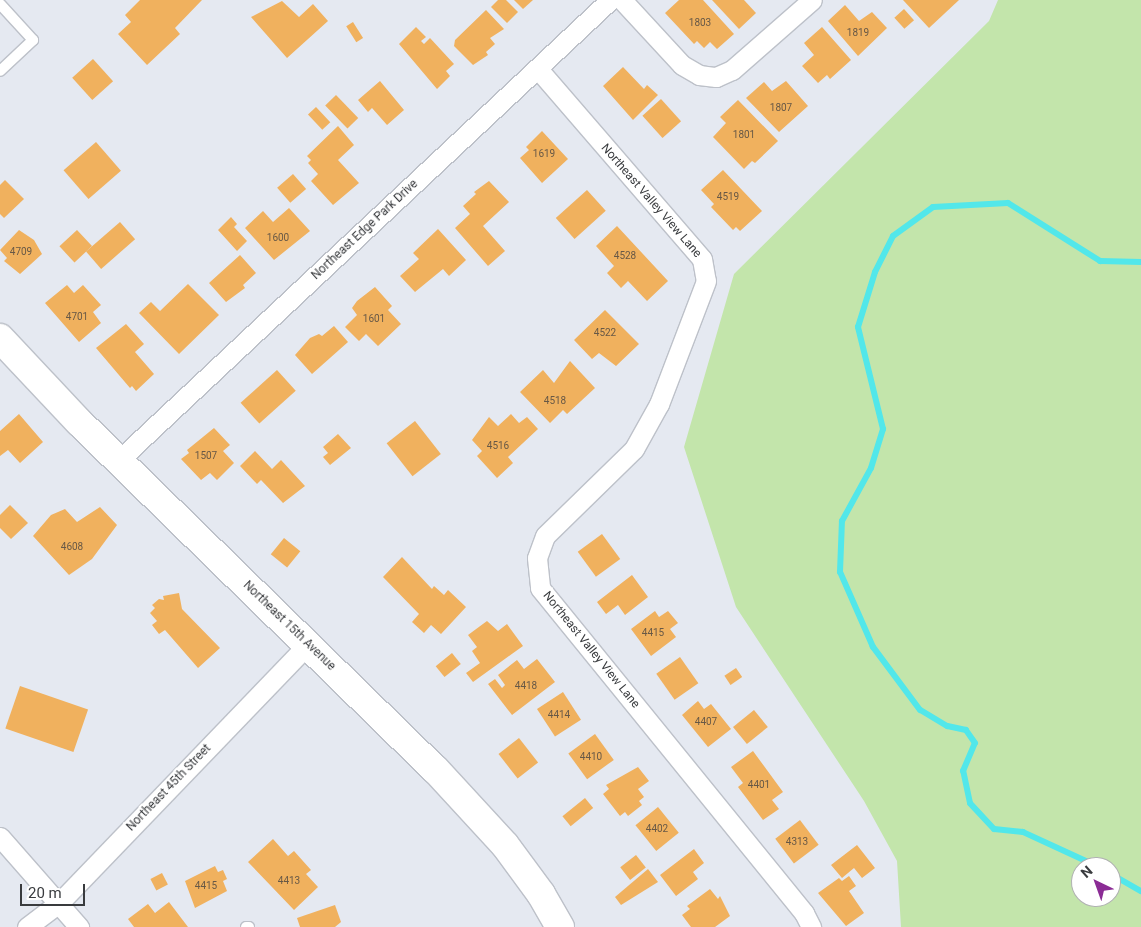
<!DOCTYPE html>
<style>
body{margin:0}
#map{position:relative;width:1141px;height:927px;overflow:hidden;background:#e5e9f1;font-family:Roboto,sans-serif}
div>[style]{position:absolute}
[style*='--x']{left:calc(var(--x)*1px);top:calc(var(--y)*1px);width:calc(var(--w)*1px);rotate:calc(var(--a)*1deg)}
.green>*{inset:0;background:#c3e5ab}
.stream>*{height:6px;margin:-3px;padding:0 3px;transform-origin:3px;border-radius:3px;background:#52e7ea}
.building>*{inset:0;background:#f0b15e;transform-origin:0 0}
.roads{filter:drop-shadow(1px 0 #bdc1c9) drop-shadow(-1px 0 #bdc1c9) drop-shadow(0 1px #bdc1c9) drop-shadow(0 -1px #bdc1c9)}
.lane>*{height:10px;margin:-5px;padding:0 5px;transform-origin:5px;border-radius:5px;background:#fff}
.street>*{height:19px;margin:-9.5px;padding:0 9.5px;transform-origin:9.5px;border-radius:9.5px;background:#fff}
.secondary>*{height:28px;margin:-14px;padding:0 14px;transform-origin:14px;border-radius:14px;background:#fff}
span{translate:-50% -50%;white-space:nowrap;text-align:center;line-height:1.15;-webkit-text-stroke:4px #fff;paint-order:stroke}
.number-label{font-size:10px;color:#675846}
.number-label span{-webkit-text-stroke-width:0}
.street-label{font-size:12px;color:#393b3e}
.north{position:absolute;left:1071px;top:857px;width:50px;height:50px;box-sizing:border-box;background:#fff;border:1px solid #b0b1b2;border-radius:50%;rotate:318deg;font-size:14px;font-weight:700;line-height:20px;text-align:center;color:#393b3e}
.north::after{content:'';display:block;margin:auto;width:18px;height:22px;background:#8b2c95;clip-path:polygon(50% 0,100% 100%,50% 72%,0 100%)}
.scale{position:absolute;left:20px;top:884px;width:65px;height:22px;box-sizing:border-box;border:2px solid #393b3e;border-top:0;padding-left:6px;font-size:15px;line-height:18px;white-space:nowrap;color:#393b3e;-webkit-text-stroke:4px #fff;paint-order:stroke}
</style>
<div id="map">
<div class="green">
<i style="clip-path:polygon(evenodd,998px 0,1141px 0,1141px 927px,901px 927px,897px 861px,864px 801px,736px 607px,684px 447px,734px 274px,989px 21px,998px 0,1081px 867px,1111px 867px,1111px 897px,1081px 897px,1081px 867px)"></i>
</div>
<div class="stream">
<i style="--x:1099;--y:867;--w:84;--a:-155.3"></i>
<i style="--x:1023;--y:832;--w:29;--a:-174"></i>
<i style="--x:994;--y:829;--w:35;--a:-133"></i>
<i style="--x:970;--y:803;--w:33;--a:-102"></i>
<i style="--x:963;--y:771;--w:30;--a:-67"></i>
<i style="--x:975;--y:743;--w:16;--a:-125"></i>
<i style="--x:966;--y:730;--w:19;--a:-168"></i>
<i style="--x:947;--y:726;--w:31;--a:-149"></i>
<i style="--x:920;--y:710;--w:79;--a:-126.7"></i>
<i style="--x:873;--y:647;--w:82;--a:-113.7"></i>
<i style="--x:840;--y:572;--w:51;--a:-87.8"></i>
<i style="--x:842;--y:521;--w:60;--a:-61.3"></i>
<i style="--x:871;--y:468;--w:41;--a:-72.9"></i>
<i style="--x:883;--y:429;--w:105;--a:-103.8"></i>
<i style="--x:858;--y:327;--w:58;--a:-72.8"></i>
<i style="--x:875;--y:272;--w:40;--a:-63.4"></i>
<i style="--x:893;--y:236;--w:49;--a:-35.9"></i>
<i style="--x:933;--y:207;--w:75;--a:-3.1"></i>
<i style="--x:1008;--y:203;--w:109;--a:32.2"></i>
<i style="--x:1100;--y:261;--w:41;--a:1.4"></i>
<i style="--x:1111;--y:874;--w:34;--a:30"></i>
</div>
<div class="building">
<i style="clip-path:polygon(140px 0,202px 0,175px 28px,180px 34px,147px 65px,118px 34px,131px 22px,125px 15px)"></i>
<i style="clip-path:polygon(498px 0,506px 0,518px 12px,507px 23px,491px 7px)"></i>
<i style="clip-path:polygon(514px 0,533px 0,523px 9px)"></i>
<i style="clip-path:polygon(679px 0,703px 0,734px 34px,717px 49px,710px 42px,704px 48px,697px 41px,694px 44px,665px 13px)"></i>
<i style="clip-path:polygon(712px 0,744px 0,756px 13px,739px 29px)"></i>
<i style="clip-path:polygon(903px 0,959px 0,929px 28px)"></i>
<i style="clip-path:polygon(282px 1px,299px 17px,313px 4px,328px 21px,287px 58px,251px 17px)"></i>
<i style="clip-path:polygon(845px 5px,859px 21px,872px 12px,887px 28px,858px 56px,828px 21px)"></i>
<i style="left:904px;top:9px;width:15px;height:13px;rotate:48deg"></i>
<i style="clip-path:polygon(486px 10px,504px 29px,490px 38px,495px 44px,486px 52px,488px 55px,473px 65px,454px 46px,455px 40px)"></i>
<i style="left:353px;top:22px;width:19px;height:8px;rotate:58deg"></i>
<i style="clip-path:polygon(416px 27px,426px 37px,421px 41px,424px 44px,430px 38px,454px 64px,446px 71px,450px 76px,437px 89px,399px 44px)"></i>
<i style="clip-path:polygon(822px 27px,851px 60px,830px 79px,827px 75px,818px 83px,802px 66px,814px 55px,804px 43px)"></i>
<i style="left:93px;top:59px;width:30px;height:28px;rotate:48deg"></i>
<i style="clip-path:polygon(623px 67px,644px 89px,647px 85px,658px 95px,633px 120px,603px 86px)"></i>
<i style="clip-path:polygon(380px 81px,404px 110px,387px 125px,372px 108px,368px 112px,358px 100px)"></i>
<i style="clip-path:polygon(786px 81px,808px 106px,779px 132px,746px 98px,764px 82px,772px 91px)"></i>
<i style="left:336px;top:95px;width:32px;height:15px;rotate:46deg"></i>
<i style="left:661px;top:99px;width:30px;height:25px;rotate:48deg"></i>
<i style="clip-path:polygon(738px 100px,778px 141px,755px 163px,752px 161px,744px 169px,713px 137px,726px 123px,720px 117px)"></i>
<i style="left:316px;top:107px;width:21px;height:11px;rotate:47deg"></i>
<i style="clip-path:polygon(338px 126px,354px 145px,338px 160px,359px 183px,333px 205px,311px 181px,318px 174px,308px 163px,311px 160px,307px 156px)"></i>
<i style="clip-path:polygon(542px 131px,568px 159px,542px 183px,520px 158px,529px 150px,526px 147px)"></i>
<i style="left:96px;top:142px;width:38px;height:43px;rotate:49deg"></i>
<i style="clip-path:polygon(723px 170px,762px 211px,740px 231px,736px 227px,733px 230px,711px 207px,714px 204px,701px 190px)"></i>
<i style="left:293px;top:174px;width:20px;height:21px;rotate:49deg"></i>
<i style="clip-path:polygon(5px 180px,24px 199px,4px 218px,0 214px,0 185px)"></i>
<i style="clip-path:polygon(489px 181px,509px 202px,483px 226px,505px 251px,488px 266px,455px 228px,470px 214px,463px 206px,476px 194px,474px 192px)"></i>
<i style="left:587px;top:190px;width:28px;height:42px;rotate:48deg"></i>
<i style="clip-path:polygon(289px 208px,310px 231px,274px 260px,245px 228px,263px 211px,273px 222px)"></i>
<i style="clip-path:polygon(231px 217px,237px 224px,234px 227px,247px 241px,237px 251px,218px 230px)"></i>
<i style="left:120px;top:222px;width:23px;height:45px;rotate:49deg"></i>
<i style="clip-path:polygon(617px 226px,668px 281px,647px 301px,628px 281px,621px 288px,607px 273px,614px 266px,596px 246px)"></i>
<i style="clip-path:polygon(438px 229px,466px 260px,449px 276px,443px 269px,415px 292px,400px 276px,419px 259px,413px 253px)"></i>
<i style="clip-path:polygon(19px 230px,34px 240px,42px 254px,20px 274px,4px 261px,7px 258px,0 250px)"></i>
<i style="left:77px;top:230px;width:22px;height:24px;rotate:47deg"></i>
<i style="clip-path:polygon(240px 255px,256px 273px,243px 285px,245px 288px,226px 302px,209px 283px)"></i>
<i style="clip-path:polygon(188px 284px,219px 315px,179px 354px,139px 313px,151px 302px,160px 311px)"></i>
<i style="clip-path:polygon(67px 285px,74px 293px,83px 285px,101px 305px,93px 312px,101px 323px,79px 342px,45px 303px)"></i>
<i style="clip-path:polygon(375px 287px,392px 306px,388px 310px,401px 324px,378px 346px,366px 334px,359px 341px,345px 327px,357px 315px,352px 308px,357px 301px)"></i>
<i style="clip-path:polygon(605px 310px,639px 344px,616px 366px,599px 353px,592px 359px,574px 340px)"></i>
<i style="clip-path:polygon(126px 324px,144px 344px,135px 352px,154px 374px,136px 391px,132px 386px,130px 388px,96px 348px)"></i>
<i style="clip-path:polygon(334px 326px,348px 342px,312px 374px,295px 355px,310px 338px,319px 334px,322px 336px)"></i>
<i style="clip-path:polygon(570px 361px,595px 388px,567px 414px,563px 410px,550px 423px,520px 392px,543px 370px,554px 383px)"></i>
<i style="left:277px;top:370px;width:28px;height:49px;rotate:48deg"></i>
<i style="clip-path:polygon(19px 414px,43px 442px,20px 463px,8px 450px,0 456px,0 431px)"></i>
<i style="clip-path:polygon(511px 414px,519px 423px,527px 417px,538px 429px,508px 457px,513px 463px,497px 478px,477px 456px,482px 451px,472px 440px,489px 417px,498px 426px)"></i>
<i style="left:415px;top:421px;width:42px;height:36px;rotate:52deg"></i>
<i style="clip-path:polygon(214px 428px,230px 445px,223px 451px,234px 463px,217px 480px,210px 473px,201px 480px,181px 459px,189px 453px,187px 450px)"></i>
<i style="clip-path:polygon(338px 434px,351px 448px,330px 465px,323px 457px,328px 453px,323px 447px)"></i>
<i style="clip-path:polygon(255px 451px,272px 469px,281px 460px,305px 486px,283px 503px,261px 480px,257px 484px,240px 466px)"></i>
<i style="clip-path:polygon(10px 505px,28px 523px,11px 539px,0 528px,0 515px)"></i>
<i style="clip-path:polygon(100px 507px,117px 525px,92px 559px,69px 575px,33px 536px,51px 515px,65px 509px,77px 522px)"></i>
<i style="left:602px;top:534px;width:31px;height:30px;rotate:54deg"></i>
<i style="left:284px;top:538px;width:21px;height:21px;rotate:39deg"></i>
<i style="clip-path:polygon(402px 557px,432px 589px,434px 586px,444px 595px,448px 590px,466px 607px,441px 634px,431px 625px,424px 633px,412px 622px,419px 614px,383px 577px)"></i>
<i style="clip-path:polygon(632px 575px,648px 597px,625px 615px,618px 605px,606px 614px,597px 602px)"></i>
<i style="clip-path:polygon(179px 593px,182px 609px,220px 648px,198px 668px,165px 630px,159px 634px,152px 625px,157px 621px,150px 613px,155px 608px,152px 605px,159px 599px,164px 600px,163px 596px)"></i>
<i style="clip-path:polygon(655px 611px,659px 617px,668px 611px,678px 623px,670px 629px,676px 637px,651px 656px,631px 629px)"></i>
<i style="clip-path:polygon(487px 621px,498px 631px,507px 624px,523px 646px,473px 682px,466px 673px,480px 663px,472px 651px,477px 647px,468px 635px)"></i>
<i style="left:452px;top:653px;width:14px;height:21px;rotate:51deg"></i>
<i style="left:680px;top:657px;width:32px;height:29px;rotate:55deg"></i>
<i style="clip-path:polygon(537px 659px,555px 682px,512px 715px,488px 684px,495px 679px,502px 688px,505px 685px,498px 675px,517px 660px,524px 669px)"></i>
<i style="left:736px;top:668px;width:11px;height:14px;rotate:56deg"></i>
<i style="left:20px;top:686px;width:72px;height:45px;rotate:19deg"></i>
<i style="left:563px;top:692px;width:33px;height:31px;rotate:57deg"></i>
<i style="clip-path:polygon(698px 701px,704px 709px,711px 704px,731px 729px,708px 747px,682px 715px)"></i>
<i style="left:754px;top:710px;width:22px;height:27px;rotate:51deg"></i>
<i style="left:595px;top:734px;width:32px;height:33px;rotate:54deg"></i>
<i style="left:519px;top:738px;width:31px;height:26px;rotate:52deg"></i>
<i style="clip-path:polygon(753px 751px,783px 792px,772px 800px,779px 809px,763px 820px,738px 787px,743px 783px,731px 767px)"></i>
<i style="clip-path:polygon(638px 767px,649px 781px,638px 789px,644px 797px,639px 801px,642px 805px,628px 816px,625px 812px,620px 816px,603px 794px,609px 789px,606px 785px)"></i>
<i style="left:585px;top:798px;width:13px;height:29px;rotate:51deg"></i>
<i style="left:658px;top:807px;width:33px;height:29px;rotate:51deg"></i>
<i style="left:800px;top:820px;width:31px;height:31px;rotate:53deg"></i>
<i style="clip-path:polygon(273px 839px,288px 856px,294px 851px,311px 870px,306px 874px,318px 887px,294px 910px,248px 862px)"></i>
<i style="clip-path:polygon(857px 845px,875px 868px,862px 878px,854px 868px,842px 878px,831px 865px)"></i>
<i style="clip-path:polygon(694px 849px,704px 863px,693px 872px,698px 879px,676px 896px,660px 875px)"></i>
<i style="left:636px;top:855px;width:16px;height:20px;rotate:52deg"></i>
<i style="clip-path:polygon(215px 866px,218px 872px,223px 870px,227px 879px,223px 881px,227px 891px,195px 908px,185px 881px)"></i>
<i style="clip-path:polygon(648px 869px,658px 882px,621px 905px,615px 897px)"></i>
<i style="left:162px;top:873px;width:13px;height:13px;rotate:63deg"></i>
<i style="clip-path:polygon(849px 876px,856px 886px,849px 891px,864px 913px,846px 926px,818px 893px,839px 878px,842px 881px)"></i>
<i style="clip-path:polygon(710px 889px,718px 899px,720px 896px,730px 916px,715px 927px,691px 927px,682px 915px,690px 909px,687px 906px)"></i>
<i style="clip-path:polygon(169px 902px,188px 927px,134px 927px,128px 919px,148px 904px,155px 913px)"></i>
<i style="clip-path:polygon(335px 905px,341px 922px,335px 927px,300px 927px,297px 918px)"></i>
</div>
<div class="roads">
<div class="lane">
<i style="--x:0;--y:4;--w:49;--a:47.5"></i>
<i style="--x:33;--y:40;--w:45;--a:136.8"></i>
<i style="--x:246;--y:927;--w:3;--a:0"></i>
</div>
<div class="street">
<i style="--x:622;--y:0;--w:88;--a:47.3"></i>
<i style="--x:682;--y:65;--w:20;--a:30"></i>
<i style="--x:699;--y:75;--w:17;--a:7"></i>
<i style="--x:716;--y:77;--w:17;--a:-24"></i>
<i style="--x:732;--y:70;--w:106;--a:-41.2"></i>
<i style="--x:538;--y:69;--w:251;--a:49.2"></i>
<i style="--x:702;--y:259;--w:22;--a:80"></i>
<i style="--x:706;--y:281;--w:132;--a:110.9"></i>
<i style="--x:659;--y:404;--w:51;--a:119.1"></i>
<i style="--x:634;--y:449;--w:124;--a:135.7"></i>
<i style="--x:545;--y:536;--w:23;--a:110"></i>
<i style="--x:537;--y:558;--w:30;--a:84"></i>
<i style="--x:540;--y:588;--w:419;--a:50.9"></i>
<i style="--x:804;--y:913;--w:16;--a:63"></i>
<i style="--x:120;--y:459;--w:671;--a:-43.13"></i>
<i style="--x:0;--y:837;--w:120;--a:48.7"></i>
<i style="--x:27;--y:927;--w:40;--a:-37"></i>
<i style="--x:59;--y:903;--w:358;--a:-46.1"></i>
</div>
<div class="secondary">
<i style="--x:0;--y:338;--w:115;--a:46.8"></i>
<i style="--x:79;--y:422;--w:497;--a:44.3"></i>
<i style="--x:435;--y:769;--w:103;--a:47.4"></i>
<i style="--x:505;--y:845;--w:61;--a:53.7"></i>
<i style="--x:541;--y:894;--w:38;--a:60"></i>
</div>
</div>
<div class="number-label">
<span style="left:700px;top:23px">1803</span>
<span style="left:858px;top:33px">1819</span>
<span style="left:781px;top:108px">1807</span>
<span style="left:744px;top:135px">1801</span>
<span style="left:544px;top:154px">1619</span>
<span style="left:728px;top:197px">4519</span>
<span style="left:278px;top:238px">1600</span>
<span style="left:21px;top:252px">4709</span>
<span style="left:625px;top:256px">4528</span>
<span style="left:77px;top:317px">4701</span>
<span style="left:374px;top:319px">1601</span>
<span style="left:605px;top:333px">4522</span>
<span style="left:555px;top:401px">4518</span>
<span style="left:498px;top:446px">4516</span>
<span style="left:206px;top:456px">1507</span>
<span style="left:72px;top:547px">4608</span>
<span style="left:653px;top:633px">4415</span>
<span style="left:526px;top:686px">4418</span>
<span style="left:559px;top:715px">4414</span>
<span style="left:706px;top:722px">4407</span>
<span style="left:591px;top:757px">4410</span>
<span style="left:759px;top:785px">4401</span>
<span style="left:657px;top:829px">4402</span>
<span style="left:797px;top:842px">4313</span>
<span style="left:289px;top:881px">4413</span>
<span style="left:206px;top:886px">4415</span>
</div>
<div class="street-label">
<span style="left:651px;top:201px;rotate:49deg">Northeast Valley View Lane</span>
<span style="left:365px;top:230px;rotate:-43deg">Northeast Edge Park Drive</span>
<span style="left:289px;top:626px;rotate:44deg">Northeast 15th Avenue</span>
<span style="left:591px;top:650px;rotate:51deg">Northeast Valley View Lane</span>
<span style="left:169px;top:788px;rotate:-46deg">Northeast 45th Street</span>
</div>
<div class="north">N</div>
<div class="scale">20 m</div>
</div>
